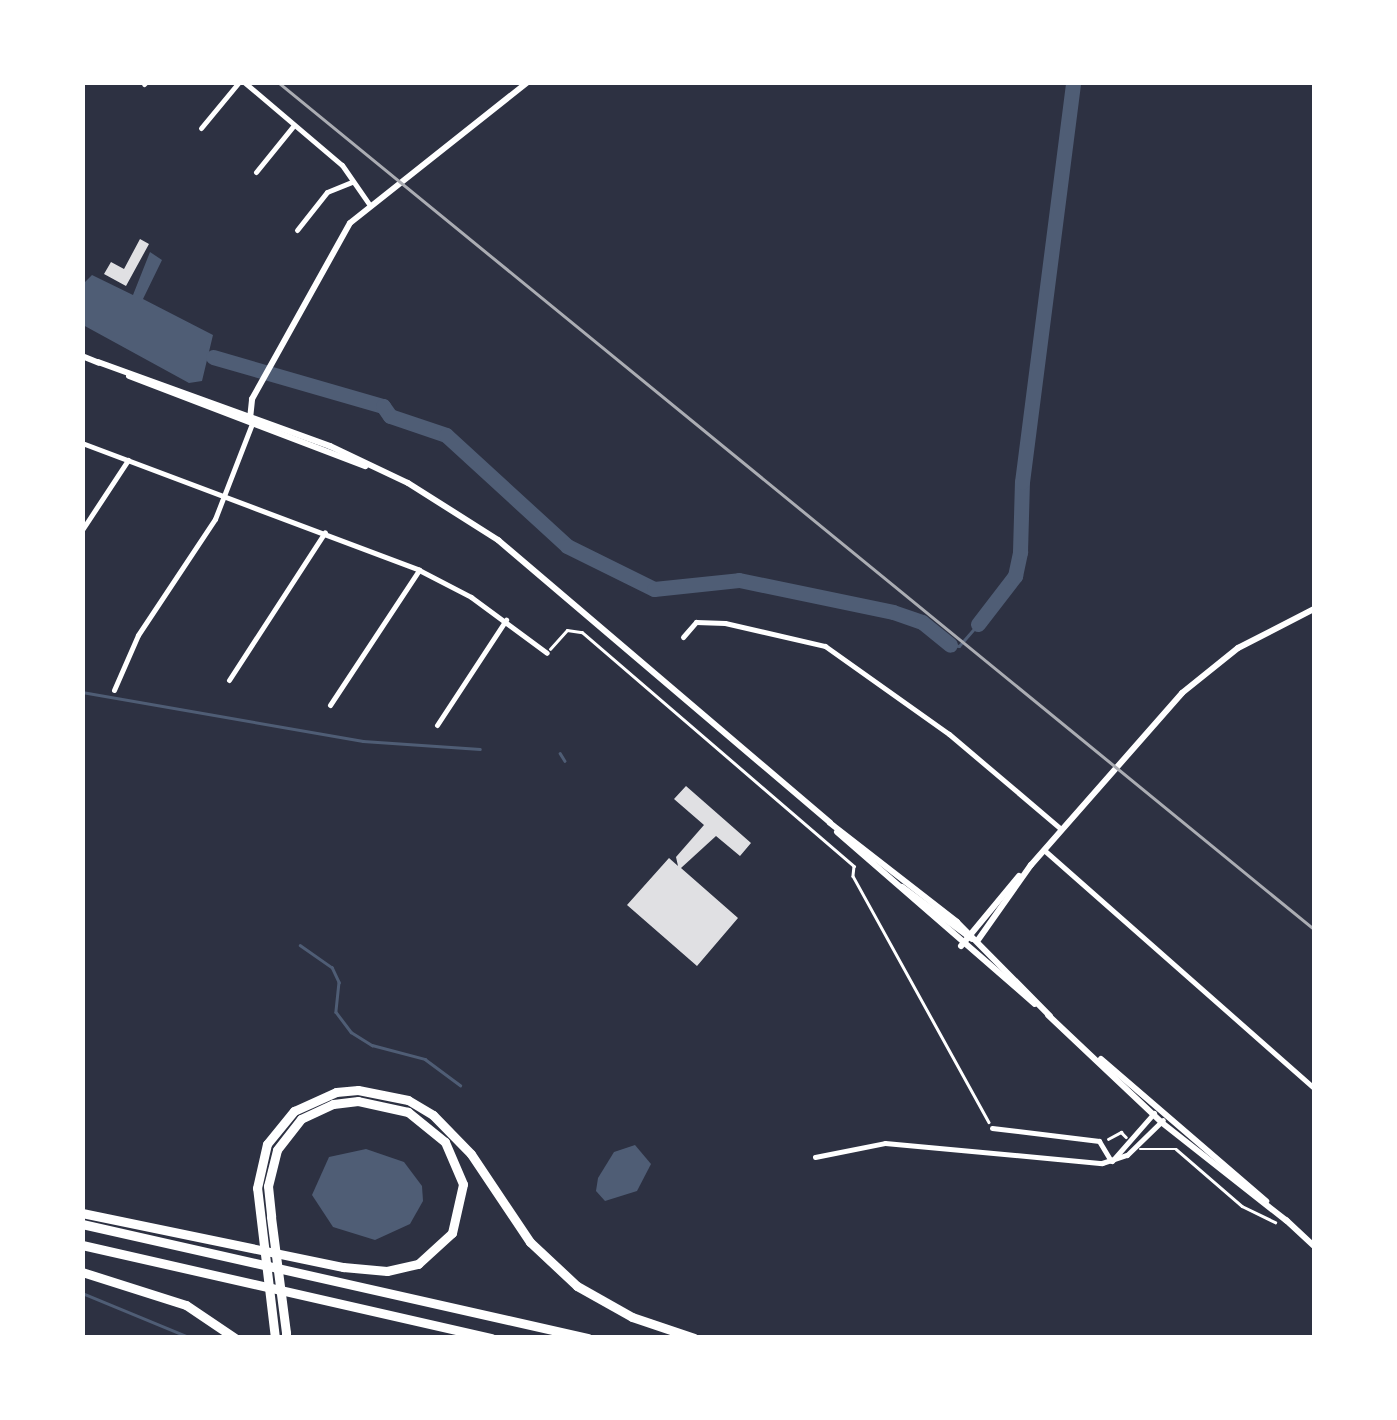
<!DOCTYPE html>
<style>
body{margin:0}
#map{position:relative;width:1397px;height:1420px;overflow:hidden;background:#2d3142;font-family:"Fira Sans",sans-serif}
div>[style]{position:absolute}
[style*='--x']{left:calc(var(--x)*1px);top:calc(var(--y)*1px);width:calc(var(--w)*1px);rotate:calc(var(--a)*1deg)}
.water>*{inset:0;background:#4f5d75}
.stream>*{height:2.5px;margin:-1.25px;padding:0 1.25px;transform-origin:1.25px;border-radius:1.25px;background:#4f5d75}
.river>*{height:15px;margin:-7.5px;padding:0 7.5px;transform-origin:7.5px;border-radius:7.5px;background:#4f5d75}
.building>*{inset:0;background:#e0e0e3}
.path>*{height:2.5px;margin:-1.25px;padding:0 1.25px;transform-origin:1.25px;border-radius:1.25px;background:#fff}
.minor>*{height:5px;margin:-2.5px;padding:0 2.5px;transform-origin:2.5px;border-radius:2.5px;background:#fff}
.tertiary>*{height:6px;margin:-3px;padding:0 3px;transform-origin:3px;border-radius:3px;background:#fff}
.secondary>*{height:6px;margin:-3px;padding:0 3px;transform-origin:3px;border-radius:3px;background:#fff}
.motorway>*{height:9px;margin:-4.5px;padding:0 4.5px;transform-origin:4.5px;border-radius:4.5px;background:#fff}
.rail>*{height:2.5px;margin:-1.25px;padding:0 1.25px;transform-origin:1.25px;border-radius:1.25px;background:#abadb3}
span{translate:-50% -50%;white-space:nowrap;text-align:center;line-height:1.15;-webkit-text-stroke:9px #fff;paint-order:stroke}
.frame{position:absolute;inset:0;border:85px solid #fff;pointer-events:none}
</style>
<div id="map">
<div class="water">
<i style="clip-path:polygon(150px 252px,162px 260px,143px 299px,213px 335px,202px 381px,189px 383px,83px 325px,83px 284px,92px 275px,133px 295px)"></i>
<i style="clip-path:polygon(635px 1145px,651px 1164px,637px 1191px,605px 1201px,596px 1191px,598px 1178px,614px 1152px)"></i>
<i style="clip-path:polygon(366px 1149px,404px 1162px,422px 1186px,423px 1201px,410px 1224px,375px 1240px,333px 1227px,312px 1195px,329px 1157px)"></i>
</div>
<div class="stream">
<i style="--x:950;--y:645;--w:9;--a:6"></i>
<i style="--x:959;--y:646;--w:29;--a:-49"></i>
<i style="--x:82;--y:692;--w:285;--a:9.9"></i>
<i style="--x:363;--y:741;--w:117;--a:3.9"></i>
<i style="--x:560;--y:753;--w:9;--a:58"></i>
<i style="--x:300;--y:945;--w:39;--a:35"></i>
<i style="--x:332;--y:967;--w:17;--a:65"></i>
<i style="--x:339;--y:982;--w:30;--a:96"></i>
<i style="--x:336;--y:1012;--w:25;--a:53"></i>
<i style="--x:351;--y:1032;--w:25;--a:32"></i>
<i style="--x:372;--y:1045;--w:55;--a:14.8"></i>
<i style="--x:425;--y:1059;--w:44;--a:36.6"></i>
<i style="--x:82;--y:1293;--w:118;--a:22.4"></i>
</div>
<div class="river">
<i style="--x:213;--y:357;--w:177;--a:16.1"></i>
<i style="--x:383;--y:406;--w:12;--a:55"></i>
<i style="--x:390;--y:416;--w:59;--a:18.7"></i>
<i style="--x:446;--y:435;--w:164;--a:42.5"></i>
<i style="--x:567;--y:546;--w:97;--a:26.3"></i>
<i style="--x:654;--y:589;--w:85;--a:-6"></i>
<i style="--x:739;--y:580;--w:157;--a:11.7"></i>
<i style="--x:893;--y:612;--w:31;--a:19"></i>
<i style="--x:922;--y:622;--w:36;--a:39"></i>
<i style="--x:978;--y:624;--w:61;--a:-52.4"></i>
<i style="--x:1015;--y:576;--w:25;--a:-78"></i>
<i style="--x:1020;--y:552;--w:70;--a:-88.4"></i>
<i style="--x:1022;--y:482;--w:403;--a:-82.7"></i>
</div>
<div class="building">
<i style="clip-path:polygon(140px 239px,149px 244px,126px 286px,104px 274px,111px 262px,124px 269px)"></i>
<i style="clip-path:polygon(686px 786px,751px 843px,740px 856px,716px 836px,681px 868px,738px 918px,697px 966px,627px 905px,669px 858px,678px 866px,676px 857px,704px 825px,674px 799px)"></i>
</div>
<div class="path">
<i style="--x:550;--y:649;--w:25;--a:-48"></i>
<i style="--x:567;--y:630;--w:15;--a:8"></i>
<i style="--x:582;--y:632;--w:359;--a:40.7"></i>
<i style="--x:854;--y:866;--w:10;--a:96"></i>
<i style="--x:853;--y:876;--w:281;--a:61.1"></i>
<i style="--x:1108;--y:1139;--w:15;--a:-28"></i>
<i style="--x:1121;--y:1132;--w:7;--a:45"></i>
<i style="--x:1140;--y:1149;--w:36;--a:0"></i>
<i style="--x:1176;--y:1149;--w:87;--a:40.8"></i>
<i style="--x:1242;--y:1206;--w:37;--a:26"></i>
</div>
<div class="minor">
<i style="--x:244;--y:82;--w:128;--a:40.3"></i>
<i style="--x:342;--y:165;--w:47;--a:55.3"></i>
<i style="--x:144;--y:84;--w:3;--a:-45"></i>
<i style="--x:201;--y:128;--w:60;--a:-50.4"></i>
<i style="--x:256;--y:172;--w:60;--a:-51"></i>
<i style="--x:297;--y:230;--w:48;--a:-51.7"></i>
<i style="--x:327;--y:192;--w:27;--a:-22"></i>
<i style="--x:82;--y:443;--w:360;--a:20.6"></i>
<i style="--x:419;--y:570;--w:59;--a:27.4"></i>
<i style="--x:471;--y:597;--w:94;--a:36.4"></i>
<i style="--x:82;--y:530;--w:84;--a:-56.7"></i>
<i style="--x:683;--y:637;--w:20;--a:-49"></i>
<i style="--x:696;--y:622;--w:29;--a:2"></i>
<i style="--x:725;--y:623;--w:103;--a:13"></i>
<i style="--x:825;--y:646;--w:152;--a:35.4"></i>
<i style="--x:949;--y:734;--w:147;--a:40.3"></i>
<i style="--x:229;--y:680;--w:176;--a:-57"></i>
<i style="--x:114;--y:690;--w:60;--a:-66.4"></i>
<i style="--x:138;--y:635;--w:139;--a:-56.4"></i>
<i style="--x:215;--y:519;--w:100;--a:-68.8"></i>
<i style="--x:330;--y:705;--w:162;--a:-56.6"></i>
<i style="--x:437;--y:725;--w:126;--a:-56.7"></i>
<i style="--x:1044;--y:850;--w:360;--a:41.4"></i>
<i style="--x:992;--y:1128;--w:108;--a:6.9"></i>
<i style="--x:1099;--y:1141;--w:23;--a:59"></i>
<i style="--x:815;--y:1157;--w:71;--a:-11.3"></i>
<i style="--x:885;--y:1143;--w:218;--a:5.3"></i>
<i style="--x:1102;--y:1163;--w:26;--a:-18"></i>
<i style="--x:1127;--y:1155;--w:50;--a:-44.2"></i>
<i style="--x:1112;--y:1161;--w:64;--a:-48.8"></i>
</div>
<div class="tertiary">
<i style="--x:250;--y:419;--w:20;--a:-84"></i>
<i style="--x:252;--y:399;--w:201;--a:-60.9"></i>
<i style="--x:350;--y:223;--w:227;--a:-38.4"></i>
<i style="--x:978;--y:940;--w:92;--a:-54.8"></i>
<i style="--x:1031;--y:865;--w:229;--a:-48.7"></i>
<i style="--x:1182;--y:693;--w:72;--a:-38.8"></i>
<i style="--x:1238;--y:648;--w:85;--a:-27.2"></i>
<i style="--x:961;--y:946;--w:91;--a:-50.4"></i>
</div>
<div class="secondary">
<i style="--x:82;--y:356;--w:18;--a:22"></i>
<i style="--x:98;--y:362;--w:247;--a:19.9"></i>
<i style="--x:330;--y:446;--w:86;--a:25.4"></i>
<i style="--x:408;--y:483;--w:107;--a:32.3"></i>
<i style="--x:498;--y:540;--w:436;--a:40.4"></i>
<i style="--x:830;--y:823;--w:161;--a:37.9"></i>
<i style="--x:957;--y:922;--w:132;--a:45.3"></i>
<i style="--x:129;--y:376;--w:253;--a:20.9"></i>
<i style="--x:837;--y:832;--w:262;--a:41"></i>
<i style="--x:902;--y:887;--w:87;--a:36.6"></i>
<i style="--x:1048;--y:1015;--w:156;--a:43.4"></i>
<i style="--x:1161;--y:1122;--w:160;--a:38.2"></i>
<i style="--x:1101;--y:1059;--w:218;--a:40.7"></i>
<i style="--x:1286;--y:1220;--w:38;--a:43"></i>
</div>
<div class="motorway">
<i style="--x:82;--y:1213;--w:267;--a:11.7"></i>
<i style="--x:343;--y:1267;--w:44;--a:5.2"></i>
<i style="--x:387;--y:1271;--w:32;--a:-13"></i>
<i style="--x:418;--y:1264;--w:46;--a:-42.4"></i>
<i style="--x:452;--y:1233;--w:50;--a:-77.3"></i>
<i style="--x:463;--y:1184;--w:46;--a:-113.2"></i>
<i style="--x:445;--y:1142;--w:48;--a:-141"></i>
<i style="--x:408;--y:1112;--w:51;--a:-167.6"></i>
<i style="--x:358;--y:1101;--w:25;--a:173"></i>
<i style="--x:333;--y:1104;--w:35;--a:155"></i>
<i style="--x:301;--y:1119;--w:39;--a:128"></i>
<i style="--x:277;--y:1150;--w:37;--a:104"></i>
<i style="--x:268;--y:1186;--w:31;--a:84"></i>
<i style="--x:271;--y:1217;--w:117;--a:82.6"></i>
<i style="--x:286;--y:1333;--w:5;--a:90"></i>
<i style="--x:82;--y:1224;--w:519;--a:12.7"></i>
<i style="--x:82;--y:1245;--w:420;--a:12.8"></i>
<i style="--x:82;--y:1272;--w:109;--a:17.6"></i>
<i style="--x:186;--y:1305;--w:59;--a:34"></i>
<i style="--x:275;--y:1338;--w:151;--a:-96.8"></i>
<i style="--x:257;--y:1188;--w:45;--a:-77.2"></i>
<i style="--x:267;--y:1144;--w:43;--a:-50.7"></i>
<i style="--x:294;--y:1111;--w:46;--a:-24.3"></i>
<i style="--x:336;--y:1092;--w:22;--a:-5"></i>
<i style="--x:358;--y:1090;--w:51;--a:11.3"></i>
<i style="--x:408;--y:1100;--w:29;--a:31"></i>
<i style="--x:433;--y:1115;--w:54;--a:45.7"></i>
<i style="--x:471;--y:1154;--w:106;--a:56.2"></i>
<i style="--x:530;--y:1242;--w:64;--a:43.1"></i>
<i style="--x:577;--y:1286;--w:63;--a:29.4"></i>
<i style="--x:632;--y:1317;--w:65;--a:18.7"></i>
</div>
<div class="rail">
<i style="--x:278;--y:82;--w:1338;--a:39.27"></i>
</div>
<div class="frame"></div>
</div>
